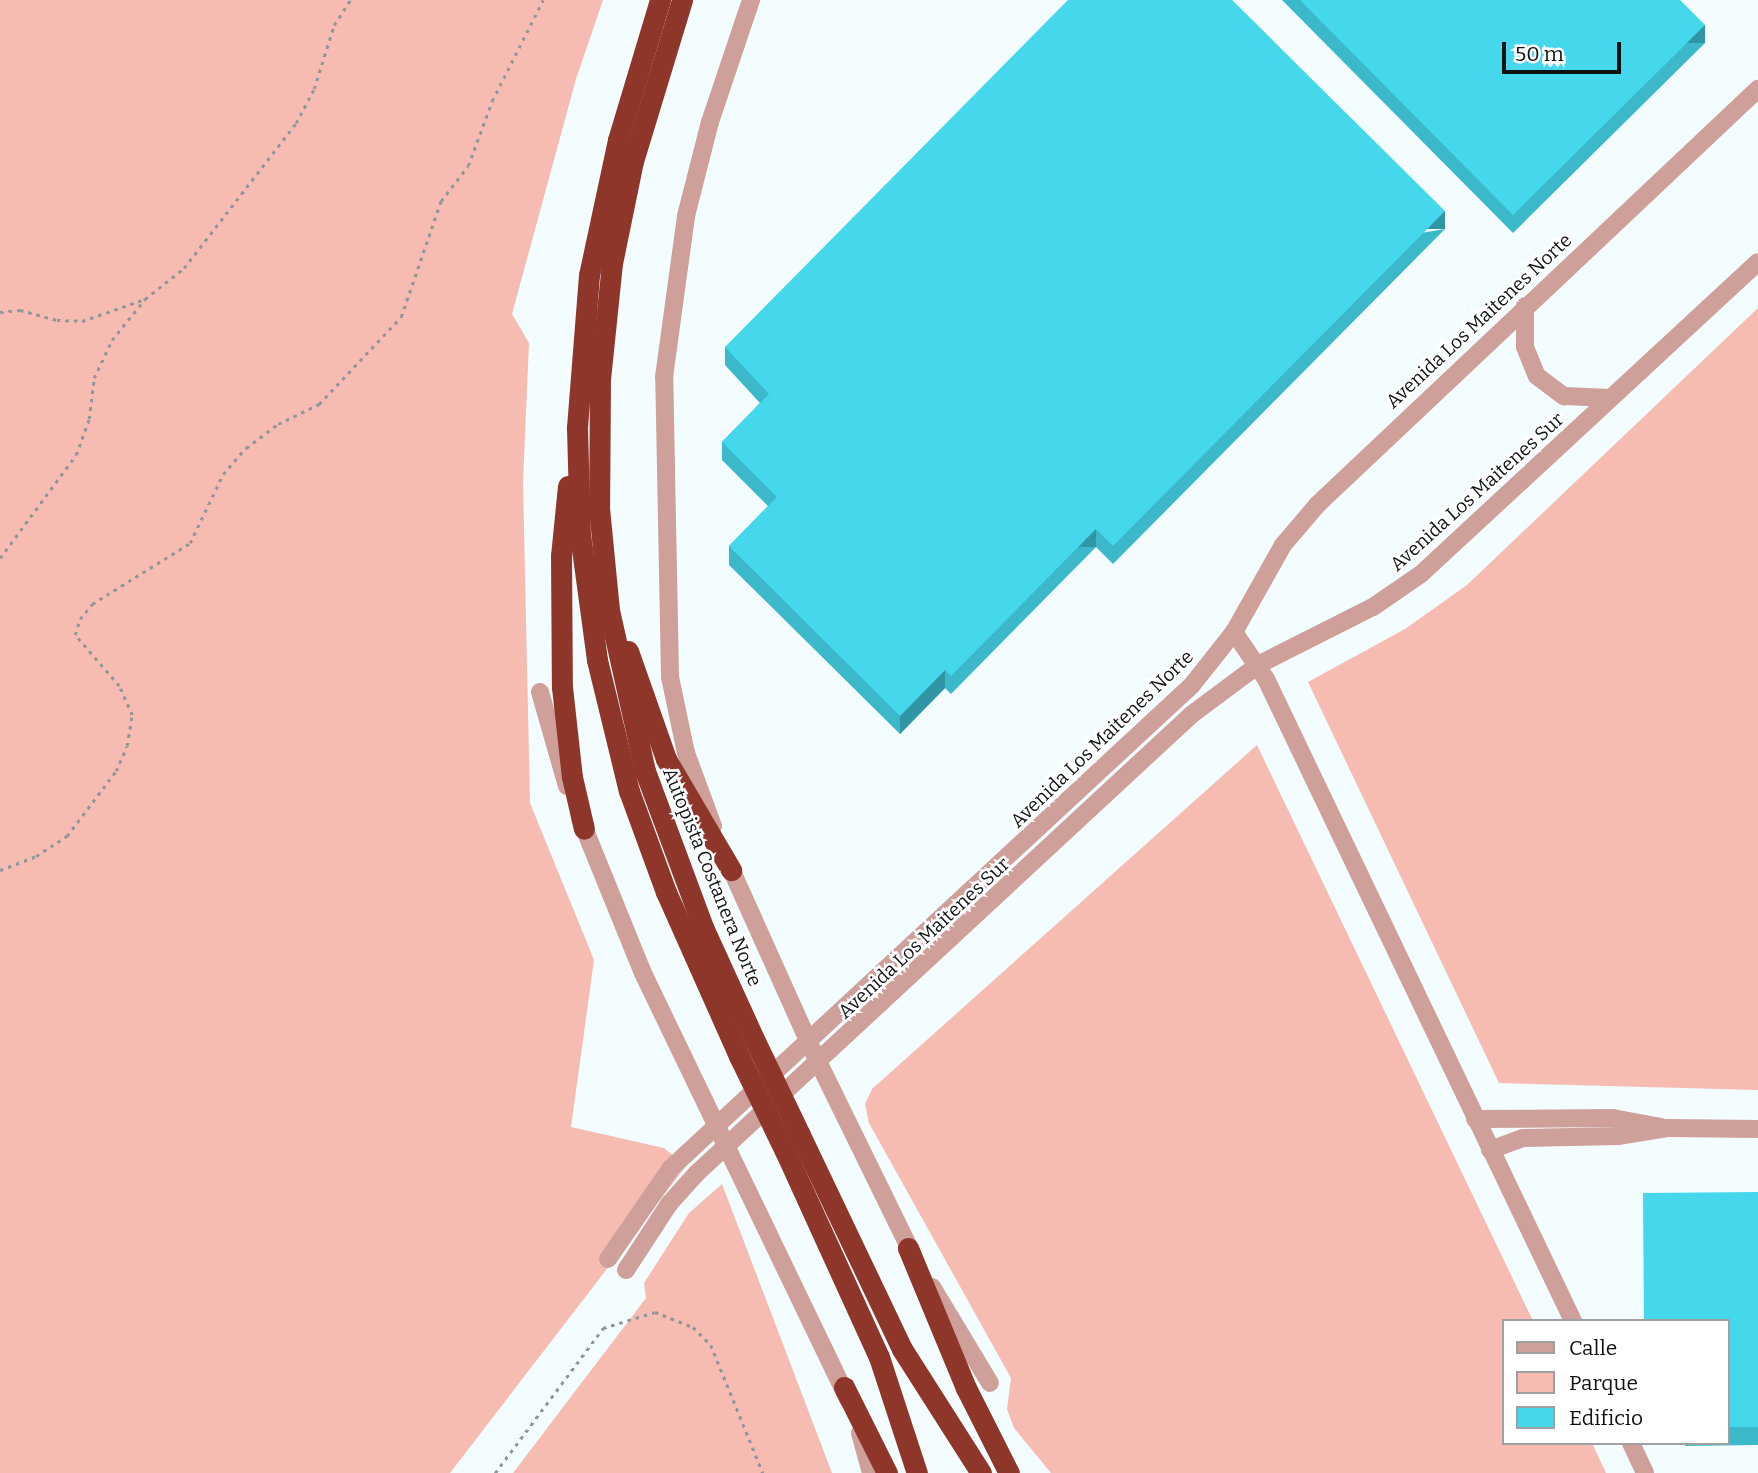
<!DOCTYPE html>
<style>
body{margin:0}
#map{position:relative;width:1758px;height:1473px;overflow:hidden;background:#f3fcfe;font-family:Bitter,serif}
div>[style]{position:absolute}
[style*='--x']{left:calc(var(--x)*1px);top:calc(var(--y)*1px);width:calc(var(--w)*1px);rotate:calc(var(--a)*1deg)}
.green>*{inset:0;background:#f6bbb1}
.path>*{height:2.5px;margin-top:-1.25px;transform-origin:0;background:repeating-linear-gradient(90deg,#919799 0 3.5px,transparent 0 8.5px)}
.minor>*{height:18px;margin:-9px;padding:0 9px;transform-origin:9px;border-radius:9px;background:#cea099}
.highway>*{height:21px;margin:-10.5px;padding:0 10.5px;transform-origin:10.5px;border-radius:10.5px;background:#8f362b}
.highway-bridge>*{height:21px;margin:-10.5px;padding:0 10.5px;transform-origin:10.5px;border-radius:10.5px;background:#8f362b}
.wall>*{inset:0;background:#3bb9cb}
.shaded-wall>*{inset:0;background:#3096a5;transform-origin:0 0}
.building>*{inset:0;background:#45d7ec}
span{translate:-50% -50%;white-space:nowrap;text-align:center;line-height:1.15;-webkit-text-stroke:5px #fff;paint-order:stroke}
.street-label{font-size:19px;color:#0f1213}
.legend{position:absolute;left:1502px;top:1319px;width:228px;height:126px;box-sizing:border-box;background:#fff;border:2px solid #9fa0a1;margin:0;padding:9px 12px;list-style:none;font-size:21px;color:#0f1213}
.legend li{display:flex;align-items:center;gap:14px;height:35px}
.legend b{width:35px;border:2px solid #9fa0a1}
.scale{position:absolute;left:1502px;top:42px;width:119px;height:32px;box-sizing:border-box;border:4px solid #0f1213;border-top:0;padding-left:9px;font-size:21px;line-height:24px;white-space:nowrap;color:#0f1213;-webkit-text-stroke:5px #fff;paint-order:stroke}
</style>
<div id="map">
<div class="green">
<i style="clip-path:polygon(0 0,603px 0,576px 79px,512px 314px,529px 343px,523px 482px,530px 803px,594px 960px,571px 1127px,664px 1148px,686px 1166px,450px 1473px,0 1473px)"></i>
<i style="clip-path:polygon(1758px 308px,1758px 1090px,1499px 1083px,1308px 682px,1405px 629px,1467px 585px)"></i>
<i style="clip-path:polygon(1257px 745px,1533px 1321px,1504px 1321px,1504px 1443px,1592px 1443px,1606px 1473px,1051px 1473px,1014px 1428px,1007px 1409px,1011px 1378px,869px 1123px,865px 1104px,872px 1089px)"></i>
<i style="clip-path:polygon(722px 1184px,832px 1473px,513px 1473px,646px 1298px,644px 1283px,689px 1213px)"></i>
</div>
<div class="path">
<i style="--x:0;--y:312;--w:20;--a:-6"></i>
<i style="--x:20;--y:310;--w:38;--a:15"></i>
<i style="--x:57;--y:320;--w:25;--a:2"></i>
<i style="--x:82;--y:321;--w:64;--a:-19.3"></i>
<i style="--x:0;--y:558;--w:128;--a:-53.6"></i>
<i style="--x:76;--y:455;--w:38;--a:-70"></i>
<i style="--x:89;--y:419;--w:41;--a:-83"></i>
<i style="--x:94;--y:378;--w:42;--a:-64.7"></i>
<i style="--x:112;--y:340;--w:53;--a:-51.2"></i>
<i style="--x:145;--y:299;--w:50;--a:-38.5"></i>
<i style="--x:184;--y:268;--w:183;--a:-52.3"></i>
<i style="--x:296;--y:123;--w:38;--a:-62"></i>
<i style="--x:314;--y:89;--w:67;--a:-72.6"></i>
<i style="--x:334;--y:25;--w:30;--a:-57"></i>
<i style="--x:0;--y:870;--w:39;--a:-21"></i>
<i style="--x:36;--y:856;--w:37;--a:-33"></i>
<i style="--x:67;--y:836;--w:81;--a:-53"></i>
<i style="--x:116;--y:771;--w:27;--a:-66"></i>
<i style="--x:127;--y:746;--w:31;--a:-81"></i>
<i style="--x:132;--y:715;--w:32;--a:-114"></i>
<i style="--x:119;--y:686;--w:67;--a:-130.8"></i>
<i style="--x:75;--y:635;--w:17;--a:-73"></i>
<i style="--x:80;--y:619;--w:19;--a:-51"></i>
<i style="--x:92;--y:604;--w:115;--a:-31.9"></i>
<i style="--x:190;--y:543;--w:76;--a:-64.4"></i>
<i style="--x:223;--y:474;--w:35;--a:-49"></i>
<i style="--x:246;--y:448;--w:40;--a:-37"></i>
<i style="--x:278;--y:424;--w:46;--a:-26"></i>
<i style="--x:319;--y:404;--w:120;--a:-46.7"></i>
<i style="--x:401;--y:317;--w:123;--a:-71"></i>
<i style="--x:441;--y:201;--w:44;--a:-52.4"></i>
<i style="--x:468;--y:166;--w:69;--a:-69.7"></i>
<i style="--x:492;--y:101;--w:113;--a:-63.2"></i>
<i style="--x:495;--y:1473;--w:181;--a:-53.3"></i>
<i style="--x:603;--y:1328;--w:54;--a:-17.1"></i>
<i style="--x:655;--y:1312;--w:41;--a:21.5"></i>
<i style="--x:693;--y:1327;--w:25;--a:45"></i>
<i style="--x:711;--y:1345;--w:138;--a:67.9"></i>
</div>
<div class="minor">
<i style="--x:1525;--y:306;--w:41;--a:90"></i>
<i style="--x:1525;--y:347;--w:31;--a:68"></i>
<i style="--x:1537;--y:376;--w:34;--a:37"></i>
<i style="--x:1564;--y:396;--w:47;--a:2.4"></i>
<i style="--x:1234;--y:632;--w:57;--a:55.8"></i>
<i style="--x:1266;--y:679;--w:712;--a:64.44"></i>
<i style="--x:540;--y:692;--w:98;--a:74"></i>
<i style="--x:580;--y:818;--w:165;--a:67.9"></i>
<i style="--x:642;--y:971;--w:475;--a:64.3"></i>
<i style="--x:713;--y:826;--w:78;--a:-110.3"></i>
<i style="--x:686;--y:753;--w:78;--a:-101.9"></i>
<i style="--x:670;--y:677;--w:300;--a:-91.1"></i>
<i style="--x:664;--y:377;--w:162;--a:-82.2"></i>
<i style="--x:686;--y:216;--w:97;--a:-75.7"></i>
<i style="--x:710;--y:122;--w:129;--a:-71.4"></i>
<i style="--x:726;--y:858;--w:203;--a:65.8"></i>
<i style="--x:809;--y:1043;--w:238;--a:63.9"></i>
<i style="--x:1475;--y:1119;--w:138;--a:-0.4"></i>
<i style="--x:1613;--y:1118;--w:49;--a:10.6"></i>
<i style="--x:1490;--y:1150;--w:35;--a:-20"></i>
<i style="--x:1523;--y:1138;--w:95;--a:-1.2"></i>
<i style="--x:1618;--y:1136;--w:51;--a:-9.1"></i>
<i style="--x:1668;--y:1128;--w:90;--a:0.6"></i>
<i style="--x:608;--y:1259;--w:111;--a:-55.3"></i>
<i style="--x:671;--y:1168;--w:710;--a:-42.83"></i>
<i style="--x:1192;--y:685;--w:68;--a:-51.6"></i>
<i style="--x:1234;--y:632;--w:100;--a:-60.6"></i>
<i style="--x:1283;--y:545;--w:54;--a:-49.5"></i>
<i style="--x:1318;--y:504;--w:605;--a:-43.33"></i>
<i style="--x:626;--y:1270;--w:79;--a:-56.9"></i>
<i style="--x:669;--y:1204;--w:42;--a:-47.9"></i>
<i style="--x:697;--y:1173;--w:674;--a:-42.83"></i>
<i style="--x:1191;--y:715;--w:84;--a:-36.7"></i>
<i style="--x:1258;--y:665;--w:129;--a:-26.8"></i>
<i style="--x:1373;--y:607;--w:58;--a:-34.5"></i>
<i style="--x:1421;--y:574;--w:459;--a:-42.8"></i>
<i style="--x:932;--y:1287;--w:112;--a:58.9"></i>
<i style="--x:860;--y:1433;--w:41;--a:74.6"></i>
<i style="--x:1631;--y:1443;--w:33;--a:65"></i>
</div>
<div class="highway">
<i style="--x:660;--y:0;--w:146;--a:106.7"></i>
<i style="--x:618;--y:140;--w:138;--a:102.1"></i>
<i style="--x:589;--y:275;--w:153;--a:94.5"></i>
<i style="--x:577;--y:428;--w:106;--a:88.4"></i>
<i style="--x:580;--y:534;--w:127;--a:82.3"></i>
<i style="--x:597;--y:660;--w:135;--a:76.3"></i>
<i style="--x:629;--y:791;--w:108;--a:69.9"></i>
<i style="--x:666;--y:892;--w:180;--a:66"></i>
<i style="--x:682;--y:0;--w:168;--a:106.9"></i>
<i style="--x:633;--y:161;--w:104;--a:101.6"></i>
<i style="--x:612;--y:263;--w:117;--a:95.9"></i>
<i style="--x:600;--y:379;--w:129;--a:90.4"></i>
<i style="--x:599;--y:508;--w:102;--a:84.4"></i>
<i style="--x:609;--y:610;--w:165;--a:77.4"></i>
<i style="--x:645;--y:771;--w:166;--a:69.6"></i>
<i style="--x:703;--y:927;--w:125;--a:65.5"></i>
<i style="--x:568;--y:486;--w:70;--a:95.7"></i>
<i style="--x:561;--y:556;--w:131;--a:89.6"></i>
<i style="--x:562;--y:687;--w:91;--a:83.7"></i>
<i style="--x:572;--y:777;--w:53;--a:77"></i>
<i style="--x:628;--y:651;--w:114;--a:70.6"></i>
<i style="--x:666;--y:759;--w:129;--a:59.6"></i>
<i style="--x:800;--y:1135;--w:237;--a:64.5"></i>
<i style="--x:902;--y:1349;--w:147;--a:57.5"></i>
<i style="--x:785;--y:1151;--w:226;--a:65.5"></i>
<i style="--x:879;--y:1357;--w:122;--a:71.9"></i>
<i style="--x:908;--y:1248;--w:152;--a:67.5"></i>
<i style="--x:966;--y:1388;--w:95;--a:63.2"></i>
<i style="--x:844;--y:1387;--w:96;--a:63.4"></i>
</div>
<div class="highway-bridge">
<i style="--x:755;--y:1041;--w:104;--a:64.4"></i>
<i style="--x:739;--y:1056;--w:106;--a:64.2"></i>
</div>
<div class="wall">
<i style="clip-path:polygon(1282px 0,1680px 0,1705px 43px,1513px 233px)"></i>
<i style="clip-path:polygon(1445px 229px,1113px 564px,1096px 547px,951px 694px,945px 688px,900px 734px,729px 565px,729px 546px,768px 506px,722px 460px,722px 442px,760px 403px,725px 365px,725px 347px)"></i>
<i style="clip-path:polygon(1758px 1192px,1758px 1445px,1685px 1446px,1685px 1443px,1728px 1443px,1728px 1321px)"></i>
</div>
<div class="shaded-wall">
<i style="left:1705px;top:25px;width:18px;height:270px;rotate:90deg"></i>
<i style="left:1445px;top:211px;width:18px;height:472px;rotate:90deg"></i>
<i style="left:1096px;top:529px;width:18px;height:206px;rotate:90deg"></i>
<i style="clip-path:polygon(945px 670px,945px 688px,900px 734px,900px 716px)"></i>
</div>
<div class="building">
<i style="clip-path:polygon(1068px 0,1232px 0,1445px 211px,1113px 546px,1096px 529px,951px 676px,945px 670px,900px 716px,729px 546px,777px 497px,722px 442px,769px 394px,725px 347px)"></i>
<i style="clip-path:polygon(1300px 0,1680px 0,1705px 25px,1513px 215px)"></i>
<i style="clip-path:polygon(1758px 1192px,1758px 1427px,1728px 1427px,1728px 1321px,1644px 1321px,1643px 1193px)"></i>
</div>
<div class="street-label">
<span style="left:1479px;top:321px;rotate:-43deg">Avenida Los Maitenes Norte</span>
<span style="left:1477px;top:492px;rotate:-42deg">Avenida Los Maitenes Sur</span>
<span style="left:1102px;top:739px;rotate:-44deg">Avenida Los Maitenes Norte</span>
<span style="left:712px;top:877px;rotate:68deg">Autopista Costanera Norte</span>
<span style="left:924px;top:938px;rotate:-43deg">Avenida Los Maitenes Sur</span>
</div>
<ul class="legend">
<li><b style="height:9px;background:#cea099"></b>Calle</li>
<li><b style="height:19px;background:#f6bbb1"></b>Parque</li>
<li><b style="height:19px;background:#45d7ec"></b>Edificio</li>
</ul>
<div class="scale">50 m</div>
</div>
